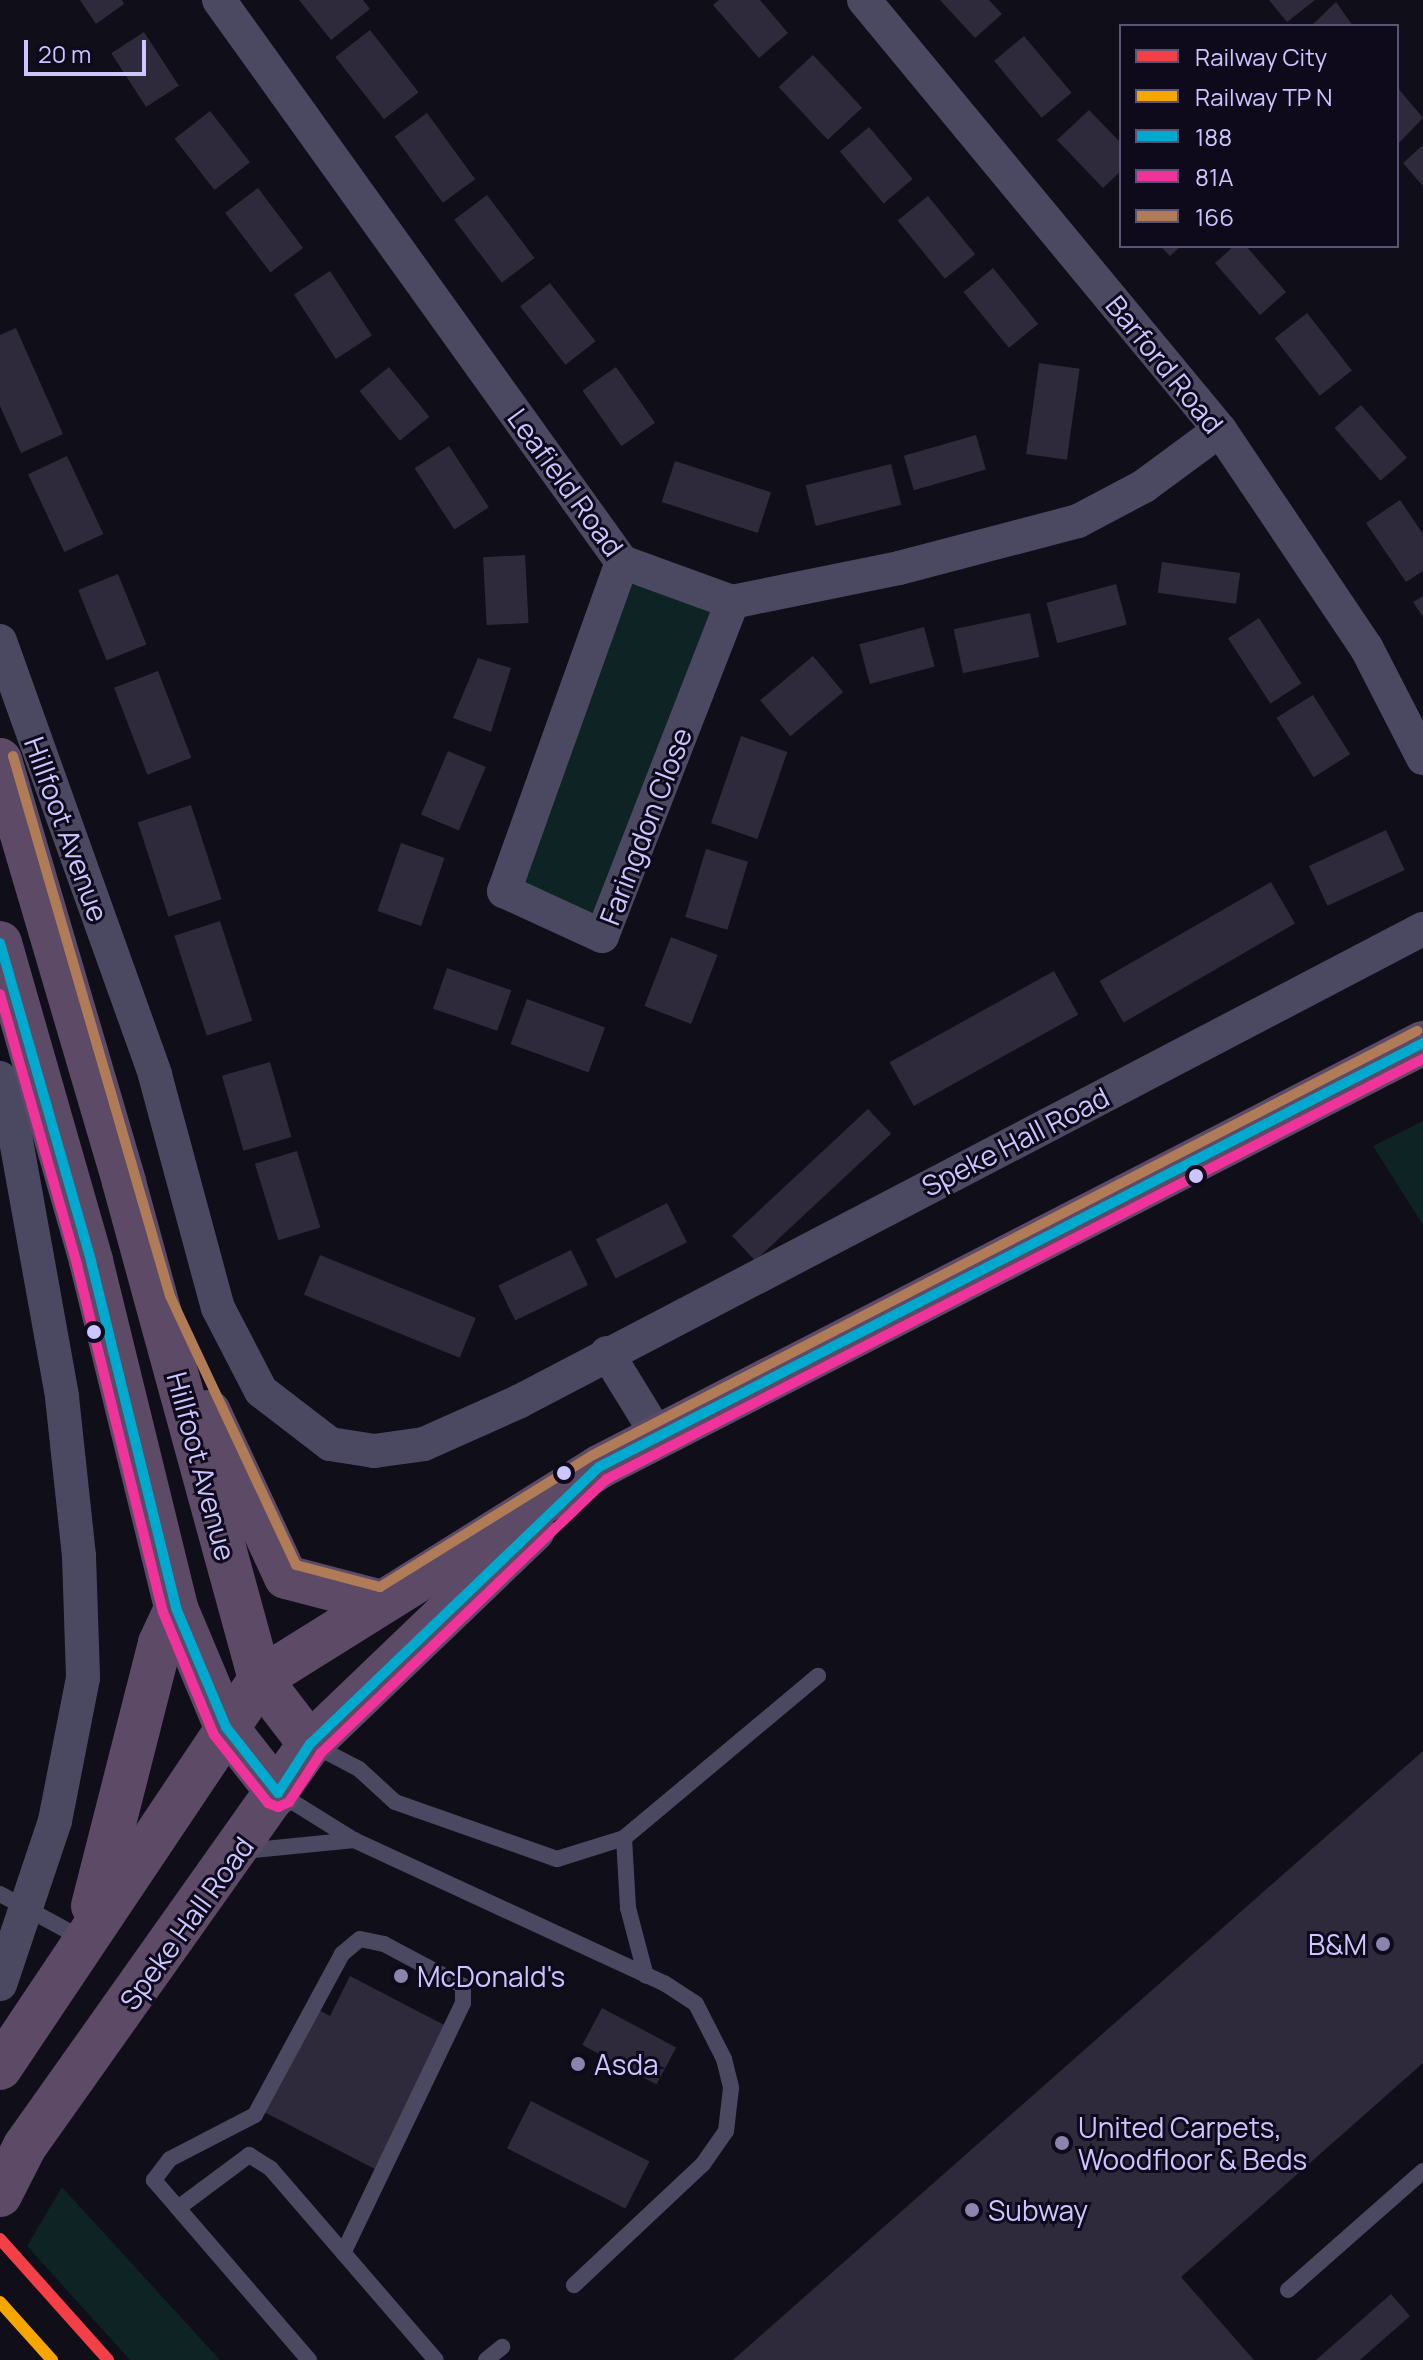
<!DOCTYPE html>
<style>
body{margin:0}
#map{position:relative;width:1423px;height:2360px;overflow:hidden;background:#100e18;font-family:Manrope,sans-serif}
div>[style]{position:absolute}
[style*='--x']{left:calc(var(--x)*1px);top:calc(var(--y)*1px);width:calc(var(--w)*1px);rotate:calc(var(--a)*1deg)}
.green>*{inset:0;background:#0d2324;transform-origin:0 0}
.building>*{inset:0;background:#2e2a3b;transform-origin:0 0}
.service>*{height:16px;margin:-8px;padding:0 8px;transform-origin:8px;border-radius:8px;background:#4b4961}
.minor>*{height:34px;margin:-17px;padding:0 17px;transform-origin:17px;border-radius:17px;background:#4b4961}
.trunk>*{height:44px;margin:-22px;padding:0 22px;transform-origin:22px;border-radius:22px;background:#5c4a66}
.bus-1>*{height:10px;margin:-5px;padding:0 5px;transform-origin:5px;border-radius:5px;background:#00a9ce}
.bus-2>*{height:10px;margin:-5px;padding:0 5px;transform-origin:5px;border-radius:5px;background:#ef339a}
.bus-3>*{height:10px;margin:-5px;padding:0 5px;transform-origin:5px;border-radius:5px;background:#b07c57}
.rail-1>*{height:12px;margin:-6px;padding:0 6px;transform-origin:6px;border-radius:6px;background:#f33f46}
.rail-2>*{height:12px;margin:-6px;padding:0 6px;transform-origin:6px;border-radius:6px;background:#f7a600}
.dots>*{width:22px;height:22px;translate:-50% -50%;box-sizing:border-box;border:4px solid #0e0a1c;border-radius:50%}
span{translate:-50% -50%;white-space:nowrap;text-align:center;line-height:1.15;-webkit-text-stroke:6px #0e0a1c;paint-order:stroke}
.street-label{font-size:28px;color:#cdc5ff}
.poi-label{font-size:28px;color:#cdc5ff}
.right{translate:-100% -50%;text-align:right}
.left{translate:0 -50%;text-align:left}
.legend{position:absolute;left:1119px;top:24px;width:280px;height:224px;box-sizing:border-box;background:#0e0a1c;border:2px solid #5a5577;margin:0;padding:10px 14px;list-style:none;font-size:24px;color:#cdc5ff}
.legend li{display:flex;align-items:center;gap:16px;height:40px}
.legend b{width:40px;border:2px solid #5a5577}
.scale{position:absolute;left:24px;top:40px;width:122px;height:36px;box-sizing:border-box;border:4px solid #cdc5ff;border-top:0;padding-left:10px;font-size:24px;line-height:28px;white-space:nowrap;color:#cdc5ff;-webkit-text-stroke:6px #0e0a1c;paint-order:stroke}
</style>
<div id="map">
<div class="green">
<i style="left:622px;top:562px;width:117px;height:350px;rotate:20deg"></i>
<i style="clip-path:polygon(1423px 1121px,1423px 1225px,1373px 1146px)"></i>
<i style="clip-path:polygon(62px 2187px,220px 2360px,130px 2360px,27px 2246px)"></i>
</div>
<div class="building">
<i style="clip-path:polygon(80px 0,122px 0,124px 4px,96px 24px)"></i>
<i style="clip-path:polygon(299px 0,363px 0,370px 9px,331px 40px)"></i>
<i style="clip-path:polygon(719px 0,760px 0,788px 33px,759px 58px,713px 5px)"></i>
<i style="clip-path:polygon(940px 0,989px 0,1002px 14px,975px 38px)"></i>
<i style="clip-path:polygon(1269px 0,1315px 0,1287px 22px)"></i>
<i style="clip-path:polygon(1336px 2px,1353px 26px,1311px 26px)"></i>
<i style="left:370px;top:30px;width:79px;height:44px;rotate:52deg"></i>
<i style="left:144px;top:32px;width:64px;height:39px;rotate:57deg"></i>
<i style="left:1024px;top:36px;width:74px;height:39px;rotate:50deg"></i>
<i style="left:813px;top:55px;width:72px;height:47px;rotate:47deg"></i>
<i style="clip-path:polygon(1397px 87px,1423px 118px,1397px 145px)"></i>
<i style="clip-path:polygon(1089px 110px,1121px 143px,1121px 171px,1103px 188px,1057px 140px)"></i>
<i style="left:210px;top:111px;width:65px;height:45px;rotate:52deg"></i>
<i style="left:427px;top:113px;width:82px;height:40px;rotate:54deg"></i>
<i style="left:869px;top:127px;width:68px;height:38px;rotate:50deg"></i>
<i style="clip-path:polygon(1423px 145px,1423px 186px,1403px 163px)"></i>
<i style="left:258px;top:188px;width:75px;height:41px;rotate:53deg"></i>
<i style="left:487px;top:195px;width:79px;height:41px;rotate:53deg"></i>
<i style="left:928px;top:196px;width:75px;height:39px;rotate:51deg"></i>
<i style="clip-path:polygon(1160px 246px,1181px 246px,1170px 256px)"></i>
<i style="clip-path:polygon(1234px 246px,1246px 246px,1286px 292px,1260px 315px,1215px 263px)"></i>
<i style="left:993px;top:268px;width:72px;height:38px;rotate:51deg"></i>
<i style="left:330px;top:271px;width:77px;height:43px;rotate:57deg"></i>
<i style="left:550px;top:283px;width:74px;height:38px;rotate:52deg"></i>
<i style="left:1307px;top:313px;width:73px;height:41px;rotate:52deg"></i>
<i style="clip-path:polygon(16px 328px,63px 434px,21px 453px,0 406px,0 335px)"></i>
<i style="left:1039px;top:363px;width:41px;height:92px;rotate:8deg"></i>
<i style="left:389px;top:367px;width:64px;height:38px;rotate:51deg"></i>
<i style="left:616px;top:367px;width:68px;height:41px;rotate:55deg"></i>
<i style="left:1361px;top:405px;width:70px;height:35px;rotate:49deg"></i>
<i style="left:976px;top:435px;width:36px;height:75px;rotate:74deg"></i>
<i style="left:449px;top:446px;width:73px;height:41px;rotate:57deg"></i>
<i style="left:67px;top:456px;width:86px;height:43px;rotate:65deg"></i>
<i style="left:675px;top:461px;width:101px;height:43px;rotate:18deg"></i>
<i style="left:891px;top:464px;width:42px;height:88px;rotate:76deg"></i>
<i style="clip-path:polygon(1400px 500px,1423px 534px,1423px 571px,1406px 582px,1366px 523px)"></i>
<i style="left:525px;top:555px;width:68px;height:42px;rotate:87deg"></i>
<i style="left:1162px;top:562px;width:79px;height:31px;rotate:8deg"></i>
<i style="left:118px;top:574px;width:76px;height:43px;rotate:68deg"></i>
<i style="left:1116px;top:584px;width:42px;height:72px;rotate:75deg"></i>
<i style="clip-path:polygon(1423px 596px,1423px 617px,1413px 602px)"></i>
<i style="left:1030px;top:613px;width:45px;height:78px;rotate:78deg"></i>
<i style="left:1259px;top:618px;width:78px;height:37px;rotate:57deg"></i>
<i style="left:924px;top:627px;width:41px;height:67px;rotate:75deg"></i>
<i style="left:813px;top:656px;width:47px;height:69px;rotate:50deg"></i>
<i style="clip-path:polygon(478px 658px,511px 668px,491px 732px,453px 718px)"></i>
<i style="left:158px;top:671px;width:93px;height:47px;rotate:69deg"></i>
<i style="left:1313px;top:695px;width:70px;height:43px;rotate:58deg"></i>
<i style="left:741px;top:736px;width:49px;height:92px;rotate:19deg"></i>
<i style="left:448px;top:751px;width:41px;height:69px;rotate:23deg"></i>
<i style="left:191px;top:805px;width:99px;height:56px;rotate:72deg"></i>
<i style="left:1386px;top:830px;width:44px;height:85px;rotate:65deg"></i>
<i style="left:401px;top:843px;width:46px;height:72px;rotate:19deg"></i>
<i style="left:706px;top:849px;width:44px;height:71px;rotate:17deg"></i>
<i style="left:1271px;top:882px;width:48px;height:198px;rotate:60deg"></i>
<i style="left:220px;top:921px;width:105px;height:48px;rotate:72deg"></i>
<i style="left:671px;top:937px;width:50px;height:74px;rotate:21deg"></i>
<i style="left:447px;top:968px;width:68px;height:43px;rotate:19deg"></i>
<i style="left:1054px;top:971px;width:50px;height:188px;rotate:61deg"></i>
<i style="left:527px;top:999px;width:83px;height:48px;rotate:20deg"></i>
<i style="left:270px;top:1062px;width:78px;height:50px;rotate:74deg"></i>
<i style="left:868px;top:1109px;width:34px;height:186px;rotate:47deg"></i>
<i style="left:297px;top:1151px;width:80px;height:44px;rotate:73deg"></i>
<i style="left:667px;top:1203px;width:44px;height:80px;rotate:63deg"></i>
<i style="left:571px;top:1250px;width:39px;height:81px;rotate:64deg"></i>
<i style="left:320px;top:1255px;width:168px;height:43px;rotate:22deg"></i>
<i style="clip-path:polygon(1423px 1751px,1423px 2063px,1181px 2277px,1254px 2360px,733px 2360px)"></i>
<i style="clip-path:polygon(350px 1976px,448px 2027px,375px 2169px,264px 2112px,317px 2009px,330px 2016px)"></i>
<i style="left:602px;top:2008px;width:84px;height:42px;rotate:28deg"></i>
<i style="left:531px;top:2101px;width:133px;height:53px;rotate:27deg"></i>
<i style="clip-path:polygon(1391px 2294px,1410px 2316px,1360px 2360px,1316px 2360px)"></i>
</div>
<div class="service">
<i style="--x:311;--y:1744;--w:54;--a:27.5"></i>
<i style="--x:359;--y:1769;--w:49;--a:42.5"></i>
<i style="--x:395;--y:1802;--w:172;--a:19.4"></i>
<i style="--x:557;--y:1859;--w:70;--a:-17.4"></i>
<i style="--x:624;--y:1838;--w:253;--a:-39.9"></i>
<i style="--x:280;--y:1794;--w:87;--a:31.9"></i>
<i style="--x:354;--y:1840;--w:341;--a:24.8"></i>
<i style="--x:664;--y:1983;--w:38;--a:33"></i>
<i style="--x:696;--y:2004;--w:62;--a:63"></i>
<i style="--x:724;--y:2059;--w:30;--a:76"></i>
<i style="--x:731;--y:2088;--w:43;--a:96.6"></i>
<i style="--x:726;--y:2131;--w:40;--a:124.9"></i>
<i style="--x:703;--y:2164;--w:177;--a:136.8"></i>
<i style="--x:624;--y:1838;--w:70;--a:86.7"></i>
<i style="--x:628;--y:1908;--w:70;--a:75.2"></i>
<i style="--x:244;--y:1851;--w:111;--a:-5.7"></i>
<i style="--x:0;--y:1894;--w:94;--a:28.5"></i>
<i style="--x:178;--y:2208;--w:37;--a:-131"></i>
<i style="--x:154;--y:2180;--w:26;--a:-53"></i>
<i style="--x:170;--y:2159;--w:96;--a:-27.4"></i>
<i style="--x:255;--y:2115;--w:183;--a:-61.6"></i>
<i style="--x:342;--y:1954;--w:23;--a:-40"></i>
<i style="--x:360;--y:1939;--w:25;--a:12"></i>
<i style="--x:384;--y:1944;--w:89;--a:28"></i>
<i style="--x:463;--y:1986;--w:17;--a:90"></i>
<i style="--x:463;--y:2003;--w:277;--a:115.6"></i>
<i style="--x:1288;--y:2290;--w:180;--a:-41.4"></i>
<i style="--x:309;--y:2360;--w:201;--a:-130.8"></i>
<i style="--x:178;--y:2208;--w:89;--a:-36.7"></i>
<i style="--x:249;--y:2155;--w:26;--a:32"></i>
<i style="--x:271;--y:2169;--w:252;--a:49.2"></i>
<i style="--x:486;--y:2360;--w:21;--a:-39"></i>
</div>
<div class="minor">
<i style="--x:219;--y:0;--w:692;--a:54.36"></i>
<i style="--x:622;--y:562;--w:117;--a:20"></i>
<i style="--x:732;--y:602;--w:170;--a:-11.5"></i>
<i style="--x:899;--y:568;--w:185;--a:-14.7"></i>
<i style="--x:1078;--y:521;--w:75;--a:-27.9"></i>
<i style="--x:1144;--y:486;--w:94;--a:-36.4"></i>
<i style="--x:864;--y:0;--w:558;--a:50.38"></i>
<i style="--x:1220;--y:430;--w:262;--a:56.1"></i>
<i style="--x:1366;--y:647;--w:125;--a:62.8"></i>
<i style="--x:622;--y:562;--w:350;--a:109.7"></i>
<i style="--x:504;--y:891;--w:108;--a:24.7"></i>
<i style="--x:602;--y:936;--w:358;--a:-68.7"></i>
<i style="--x:0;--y:641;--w:461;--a:70.3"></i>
<i style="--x:155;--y:1075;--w:241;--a:74.9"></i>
<i style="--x:218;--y:1308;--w:93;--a:62.6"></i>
<i style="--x:261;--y:1391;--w:87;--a:37.5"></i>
<i style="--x:330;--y:1444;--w:45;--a:9"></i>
<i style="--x:374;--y:1451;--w:50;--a:-8"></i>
<i style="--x:424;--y:1444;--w:105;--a:-24.1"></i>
<i style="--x:520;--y:1401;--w:1019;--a:-27.6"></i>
<i style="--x:0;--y:1078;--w:42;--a:73.3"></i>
<i style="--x:12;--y:1118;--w:283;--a:79.8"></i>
<i style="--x:62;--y:1397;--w:160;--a:83.9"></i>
<i style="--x:79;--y:1556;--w:122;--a:88.1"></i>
<i style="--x:83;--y:1678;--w:146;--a:101.1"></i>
<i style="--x:55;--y:1821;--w:172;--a:108.6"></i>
<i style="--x:607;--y:1353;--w:97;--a:58.4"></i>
</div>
<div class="trunk">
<i style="--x:0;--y:760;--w:440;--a:73.6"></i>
<i style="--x:124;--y:1182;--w:515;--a:74.7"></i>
<i style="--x:260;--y:1679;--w:82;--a:52.4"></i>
<i style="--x:0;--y:943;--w:331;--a:74"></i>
<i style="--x:91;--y:1261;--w:357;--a:76.2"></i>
<i style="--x:176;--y:1608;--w:129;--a:67.2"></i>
<i style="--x:226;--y:1727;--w:84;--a:51.8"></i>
<i style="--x:209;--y:1412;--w:182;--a:65"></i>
<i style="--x:286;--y:1577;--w:99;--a:14.6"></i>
<i style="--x:93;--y:1906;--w:271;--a:-75.7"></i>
<i style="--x:160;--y:1643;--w:38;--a:-65"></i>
<i style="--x:0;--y:2068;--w:468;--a:-56.2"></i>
<i style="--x:260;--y:1679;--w:400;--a:-32"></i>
<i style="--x:599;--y:1467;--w:927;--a:-27.23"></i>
<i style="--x:0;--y:2195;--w:55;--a:-63"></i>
<i style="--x:25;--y:2146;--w:493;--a:-54.7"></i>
<i style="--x:310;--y:1744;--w:309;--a:-43.8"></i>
</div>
<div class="bus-1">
<i style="--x:0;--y:943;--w:331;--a:74"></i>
<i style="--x:91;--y:1261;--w:357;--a:76.2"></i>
<i style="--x:176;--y:1608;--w:129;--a:67.2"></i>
<i style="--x:226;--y:1727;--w:84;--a:51.8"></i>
<i style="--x:278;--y:1793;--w:59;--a:-56.9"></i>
<i style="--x:310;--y:1744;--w:400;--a:-43.8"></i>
<i style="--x:599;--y:1467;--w:927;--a:-27.23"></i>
</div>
<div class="bus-2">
<i style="--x:0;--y:994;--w:282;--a:74.1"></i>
<i style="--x:77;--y:1265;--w:357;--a:76.1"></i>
<i style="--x:163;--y:1612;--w:133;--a:67.5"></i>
<i style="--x:214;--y:1735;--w:87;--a:51.5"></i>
<i style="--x:268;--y:1803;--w:11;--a:22"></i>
<i style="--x:278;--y:1807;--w:12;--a:-24"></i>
<i style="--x:289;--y:1802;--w:59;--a:-56.9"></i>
<i style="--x:321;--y:1753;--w:396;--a:-43.8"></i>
<i style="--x:607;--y:1479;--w:918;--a:-27.24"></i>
</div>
<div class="bus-3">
<i style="--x:13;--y:756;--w:562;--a:73.79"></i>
<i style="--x:170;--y:1296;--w:297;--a:64.9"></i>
<i style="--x:296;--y:1565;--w:87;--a:14.7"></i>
<i style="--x:380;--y:1587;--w:251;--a:-31.8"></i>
<i style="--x:593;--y:1455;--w:927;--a:-27.23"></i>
</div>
<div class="rail-1">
<i style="--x:0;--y:2239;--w:162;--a:48.2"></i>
</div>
<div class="rail-2">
<i style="--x:0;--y:2302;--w:78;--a:48.1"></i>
</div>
<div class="dots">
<i style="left:1196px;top:1176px;background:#cdc5ff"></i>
<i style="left:94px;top:1332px;background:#cdc5ff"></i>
<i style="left:564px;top:1473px;background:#cdc5ff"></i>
<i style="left:1383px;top:1944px;background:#8b85ae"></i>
<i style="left:401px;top:1976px;background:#8b85ae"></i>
<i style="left:578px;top:2064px;background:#8b85ae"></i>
<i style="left:1062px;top:2143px;background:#8b85ae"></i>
<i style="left:972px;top:2210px;background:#8b85ae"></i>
</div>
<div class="street-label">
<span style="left:1165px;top:364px;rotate:51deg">Barford Road</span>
<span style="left:566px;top:482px;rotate:54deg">Leafield Road</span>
<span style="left:645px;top:826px;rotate:-69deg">Faringdon Close</span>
<span style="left:67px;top:829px;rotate:70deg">Hillfoot Avenue</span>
<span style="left:1015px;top:1141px;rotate:-27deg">Speke Hall Road</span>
<span style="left:202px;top:1466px;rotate:75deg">Hillfoot Avenue</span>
<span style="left:186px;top:1923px;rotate:-54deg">Speke Hall Road</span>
</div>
<div class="poi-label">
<span class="right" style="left:1367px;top:1944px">B&amp;M</span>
<span class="left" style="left:417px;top:1976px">McDonald's</span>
<span class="left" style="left:594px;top:2064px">Asda</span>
<span class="left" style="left:1078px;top:2143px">United Carpets,<br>Woodfloor &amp; Beds</span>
<span class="left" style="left:988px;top:2210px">Subway</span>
</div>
<ul class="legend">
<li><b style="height:10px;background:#f33f46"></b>Railway City</li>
<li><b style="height:10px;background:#f7a600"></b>Railway TP N</li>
<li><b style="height:10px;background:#00a9ce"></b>188</li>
<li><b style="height:10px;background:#ef339a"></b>81A</li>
<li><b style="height:10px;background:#b07c57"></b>166</li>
</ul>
<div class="scale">20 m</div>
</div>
